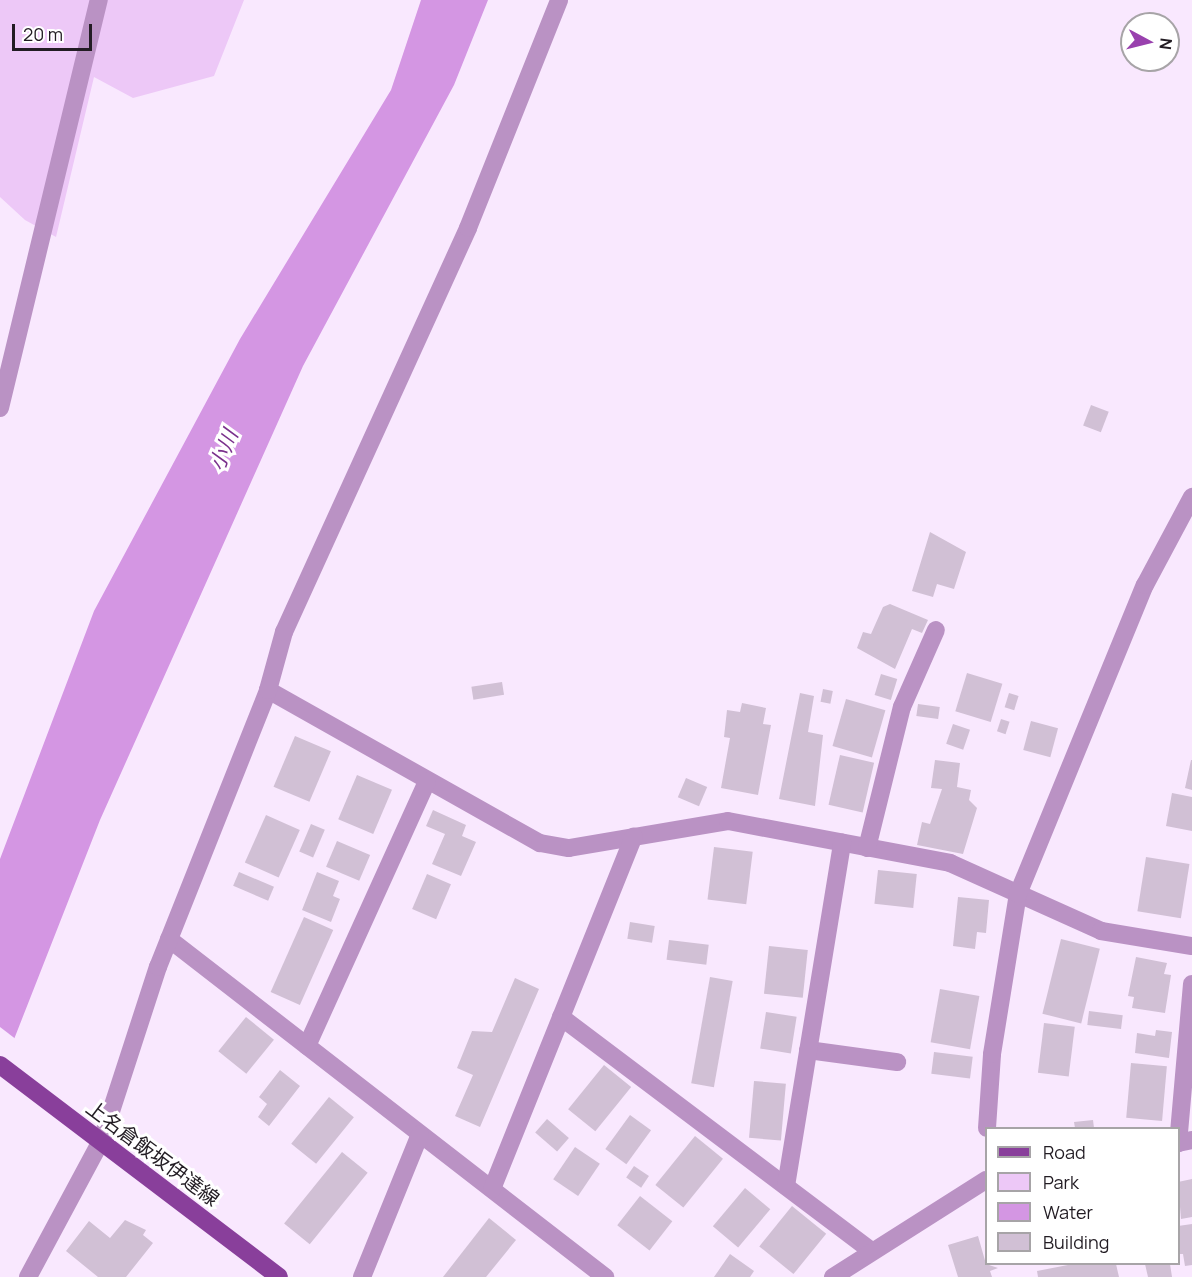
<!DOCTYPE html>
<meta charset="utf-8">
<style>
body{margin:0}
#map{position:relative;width:1192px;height:1277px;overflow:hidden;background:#f9e8fe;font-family:Manrope,"Noto Sans JP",sans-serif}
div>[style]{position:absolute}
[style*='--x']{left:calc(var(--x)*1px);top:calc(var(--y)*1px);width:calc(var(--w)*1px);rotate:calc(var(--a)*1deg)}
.green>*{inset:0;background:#edc8f7}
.water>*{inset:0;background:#d496e3}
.pier>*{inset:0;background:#f9e8fe}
.building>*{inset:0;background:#d1c0d5;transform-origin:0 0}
.minor>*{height:18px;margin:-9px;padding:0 9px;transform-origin:9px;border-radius:9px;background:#ba92c4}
.major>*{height:18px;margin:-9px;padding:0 9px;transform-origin:9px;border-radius:9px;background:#893f9b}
span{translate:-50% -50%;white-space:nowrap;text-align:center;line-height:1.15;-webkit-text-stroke:6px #fff;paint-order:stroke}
.street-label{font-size:20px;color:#221c23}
.water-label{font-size:21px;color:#7a308c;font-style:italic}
.legend{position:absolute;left:985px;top:1127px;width:195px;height:138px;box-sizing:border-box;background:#fff;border:2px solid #a7a4a7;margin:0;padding:8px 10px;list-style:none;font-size:18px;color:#221c23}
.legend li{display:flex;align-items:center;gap:12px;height:30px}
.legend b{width:30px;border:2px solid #a7a4a7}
.north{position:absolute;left:1120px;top:12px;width:60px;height:60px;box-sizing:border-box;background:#fff;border:2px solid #a7a4a7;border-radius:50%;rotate:97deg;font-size:16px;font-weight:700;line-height:24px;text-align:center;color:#221c23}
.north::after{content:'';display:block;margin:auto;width:21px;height:27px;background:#9941ae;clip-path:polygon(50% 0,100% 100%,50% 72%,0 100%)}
.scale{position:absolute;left:12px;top:24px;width:80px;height:27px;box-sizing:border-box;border:3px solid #221c23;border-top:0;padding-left:8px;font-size:18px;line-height:21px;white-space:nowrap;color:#221c23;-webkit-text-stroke:4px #fff;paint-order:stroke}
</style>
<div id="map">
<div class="green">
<i style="clip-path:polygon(0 0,244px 0,214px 76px,133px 98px,94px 77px,56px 237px,25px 220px,0 197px)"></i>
</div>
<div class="water">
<i style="clip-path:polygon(421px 0,488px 0,454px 85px,303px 366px,100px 820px,0 1075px,0 859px,94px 611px,240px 339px,391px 90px)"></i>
</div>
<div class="pier">
<i style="clip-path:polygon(0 1027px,17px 1040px,0 1078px)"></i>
</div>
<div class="building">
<i style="left:1091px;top:405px;width:19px;height:22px;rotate:21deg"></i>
<i style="clip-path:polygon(930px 532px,966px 552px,954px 589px,937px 584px,933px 597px,912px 591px)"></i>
<i style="clip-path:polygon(890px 604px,928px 620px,922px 633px,912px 629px,895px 669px,857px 648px,863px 632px,871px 634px,883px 607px)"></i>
<i style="left:967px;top:673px;width:37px;height:40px;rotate:17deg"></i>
<i style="left:881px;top:674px;width:17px;height:22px;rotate:17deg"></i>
<i style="left:502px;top:682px;width:13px;height:31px;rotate:81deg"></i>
<i style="left:823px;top:689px;width:10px;height:13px;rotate:11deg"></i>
<i style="clip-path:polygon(800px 693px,814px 696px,808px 732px,823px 735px,815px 806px,779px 799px)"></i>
<i style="left:1009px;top:693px;width:10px;height:15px;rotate:17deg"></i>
<i style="left:846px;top:699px;width:41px;height:49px;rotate:16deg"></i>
<i style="clip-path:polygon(742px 703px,766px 708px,763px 724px,771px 725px,758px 795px,721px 788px,730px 738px,724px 737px,727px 710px,740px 712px)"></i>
<i style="left:918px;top:704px;width:22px;height:12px;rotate:8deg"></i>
<i style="left:1001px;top:719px;width:9px;height:13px;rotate:18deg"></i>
<i style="left:1031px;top:721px;width:28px;height:30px;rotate:15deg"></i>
<i style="left:953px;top:724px;width:18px;height:21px;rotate:19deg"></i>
<i style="left:295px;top:736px;width:39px;height:55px;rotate:23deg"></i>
<i style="left:840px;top:755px;width:35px;height:51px;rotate:13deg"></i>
<i style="clip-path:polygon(935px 760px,960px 763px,957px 787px,971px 790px,969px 800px,977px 808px,963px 854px,917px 845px,922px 822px,930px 824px,942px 789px,931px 788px)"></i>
<i style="clip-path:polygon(1191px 760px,1192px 760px,1192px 790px,1185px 788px)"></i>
<i style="left:357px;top:775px;width:38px;height:48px;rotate:23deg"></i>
<i style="left:686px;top:778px;width:23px;height:21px;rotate:23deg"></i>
<i style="clip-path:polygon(1172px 793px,1192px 797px,1192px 831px,1166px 826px)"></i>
<i style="clip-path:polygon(433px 810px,466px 825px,462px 836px,476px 842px,461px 876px,432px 864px,445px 834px,426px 826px)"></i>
<i style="left:266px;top:815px;width:37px;height:52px;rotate:24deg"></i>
<i style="left:311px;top:824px;width:15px;height:30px;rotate:23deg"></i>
<i style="left:337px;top:841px;width:36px;height:28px;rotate:23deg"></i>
<i style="left:714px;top:847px;width:39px;height:53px;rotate:7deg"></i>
<i style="left:1146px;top:857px;width:44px;height:55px;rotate:9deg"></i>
<i style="left:878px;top:870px;width:39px;height:34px;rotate:6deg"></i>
<i style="left:239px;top:872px;width:38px;height:15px;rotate:23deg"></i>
<i style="clip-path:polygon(317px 872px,339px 881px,333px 896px,340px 899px,331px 922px,302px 910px)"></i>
<i style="left:427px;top:874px;width:26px;height:38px;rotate:23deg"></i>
<i style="clip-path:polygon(958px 897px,989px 900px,986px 933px,977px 932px,975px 949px,953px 946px)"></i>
<i style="left:304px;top:917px;width:32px;height:82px;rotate:24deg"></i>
<i style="left:630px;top:922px;width:25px;height:17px;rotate:9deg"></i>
<i style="left:1061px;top:939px;width:40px;height:77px;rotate:14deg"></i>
<i style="left:669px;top:940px;width:40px;height:20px;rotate:7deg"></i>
<i style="left:769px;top:946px;width:39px;height:48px;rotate:6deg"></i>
<i style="clip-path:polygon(1136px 957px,1167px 963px,1164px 974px,1171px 975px,1165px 1013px,1132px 1008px,1134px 997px,1128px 996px)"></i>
<i style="left:710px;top:977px;width:23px;height:108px;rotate:10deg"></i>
<i style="clip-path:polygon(515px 978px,539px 989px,480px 1127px,455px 1116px,473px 1075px,457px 1068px,472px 1031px,492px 1032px)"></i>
<i style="left:940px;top:989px;width:40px;height:54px;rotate:10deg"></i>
<i style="left:1089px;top:1011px;width:34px;height:14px;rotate:7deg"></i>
<i style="left:766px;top:1012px;width:31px;height:37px;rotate:9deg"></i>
<i style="left:246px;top:1017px;width:36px;height:44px;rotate:39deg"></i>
<i style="left:1044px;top:1023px;width:31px;height:50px;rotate:7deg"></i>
<i style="clip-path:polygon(1156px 1030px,1172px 1032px,1169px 1058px,1135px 1053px,1137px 1033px,1155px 1036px)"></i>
<i style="left:934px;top:1052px;width:39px;height:22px;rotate:7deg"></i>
<i style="left:1131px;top:1063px;width:36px;height:55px;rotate:5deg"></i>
<i style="left:604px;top:1065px;width:35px;height:57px;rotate:39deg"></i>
<i style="clip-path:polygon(280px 1070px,300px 1086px,269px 1126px,258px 1117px,267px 1104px,259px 1097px)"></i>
<i style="left:754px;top:1081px;width:32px;height:57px;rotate:5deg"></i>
<i style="left:329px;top:1097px;width:32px;height:60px;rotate:39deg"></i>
<i style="left:630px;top:1115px;width:26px;height:42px;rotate:36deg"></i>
<i style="left:547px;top:1119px;width:29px;height:18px;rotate:41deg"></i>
<i style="clip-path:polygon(1093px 1120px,1094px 1128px,1075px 1128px,1074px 1122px)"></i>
<i style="left:695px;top:1136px;width:36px;height:63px;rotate:39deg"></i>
<i style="left:575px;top:1147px;width:30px;height:39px;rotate:34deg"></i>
<i style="left:342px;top:1152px;width:33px;height:92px;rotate:39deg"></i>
<i style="left:634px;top:1166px;width:18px;height:14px;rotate:34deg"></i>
<i style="clip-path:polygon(1192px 1179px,1192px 1217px,1181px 1219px,1178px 1182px)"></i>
<i style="left:745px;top:1188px;width:33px;height:50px;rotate:40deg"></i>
<i style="left:640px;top:1196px;width:41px;height:37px;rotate:38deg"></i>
<i style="left:792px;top:1206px;width:44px;height:52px;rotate:39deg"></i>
<i style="clip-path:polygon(489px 1218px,516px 1240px,486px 1277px,443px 1277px)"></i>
<i style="clip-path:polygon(125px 1220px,146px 1230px,143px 1235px,153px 1243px,126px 1277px,98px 1277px,66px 1251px,89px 1221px,110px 1238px)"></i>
<i style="clip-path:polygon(1192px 1224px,1192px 1265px,1185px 1266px,1183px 1254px,1178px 1254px,1178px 1226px)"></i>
<i style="clip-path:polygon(978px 1236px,986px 1264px,998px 1268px,990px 1271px,992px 1277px,958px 1277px,948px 1245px)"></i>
<i style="clip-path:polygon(730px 1254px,754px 1271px,750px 1277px,714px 1277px)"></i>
<i style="clip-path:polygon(1073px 1264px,1116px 1264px,1119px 1277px,1038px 1277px,1037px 1271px)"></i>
<i style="clip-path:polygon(1145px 1264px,1170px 1264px,1172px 1277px,1148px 1277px)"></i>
</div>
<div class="minor">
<i style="--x:0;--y:408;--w:420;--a:-76.4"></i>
<i style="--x:268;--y:690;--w:312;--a:29.4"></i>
<i style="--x:540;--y:843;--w:29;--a:10"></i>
<i style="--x:569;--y:848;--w:161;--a:-9.6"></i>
<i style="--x:728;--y:821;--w:226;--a:10.7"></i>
<i style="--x:950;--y:863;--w:166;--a:24.2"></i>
<i style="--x:1101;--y:931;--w:92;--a:9.4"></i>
<i style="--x:867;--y:848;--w:145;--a:-76.1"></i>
<i style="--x:902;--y:707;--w:84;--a:-66.2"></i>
<i style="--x:169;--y:939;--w:552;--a:37.78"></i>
<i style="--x:1192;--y:984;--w:160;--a:95"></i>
<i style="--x:1178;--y:1143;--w:14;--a:-12"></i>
<i style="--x:561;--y:1017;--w:389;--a:37"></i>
<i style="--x:307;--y:1046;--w:290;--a:-65.6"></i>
<i style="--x:808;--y:1050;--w:90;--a:7.7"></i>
<i style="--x:987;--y:1128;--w:74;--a:-86.1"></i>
<i style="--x:992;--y:1054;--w:162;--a:-80.8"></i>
<i style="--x:1018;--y:894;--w:334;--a:-67.7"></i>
<i style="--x:1145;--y:585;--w:100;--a:-61.9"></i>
<i style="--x:786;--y:1186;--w:348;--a:-80.7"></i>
<i style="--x:492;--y:1189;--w:380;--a:-68.1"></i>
<i style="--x:28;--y:1277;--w:157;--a:-61.8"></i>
<i style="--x:102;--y:1139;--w:181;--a:-72"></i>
<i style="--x:158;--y:967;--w:298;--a:-68.3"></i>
<i style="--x:268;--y:690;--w:60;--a:-74.6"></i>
<i style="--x:284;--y:632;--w:444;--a:-65.5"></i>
<i style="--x:468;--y:228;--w:245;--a:-68.2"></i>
<i style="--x:362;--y:1277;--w:154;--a:-67.9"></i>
<i style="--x:833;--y:1277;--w:181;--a:-32.4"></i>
</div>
<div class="major">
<i style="--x:0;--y:1065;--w:350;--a:37.2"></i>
</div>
<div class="street-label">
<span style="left:153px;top:1153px;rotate:37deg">上名倉飯坂伊達線</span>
</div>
<div class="water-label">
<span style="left:223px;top:450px;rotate:-68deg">小川</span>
</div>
<ul class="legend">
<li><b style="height:8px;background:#893f9b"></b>Road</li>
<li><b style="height:16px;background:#edc8f7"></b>Park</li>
<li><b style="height:16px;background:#d496e3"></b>Water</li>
<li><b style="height:16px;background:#d1c0d5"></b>Building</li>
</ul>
<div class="north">N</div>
<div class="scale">20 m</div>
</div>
